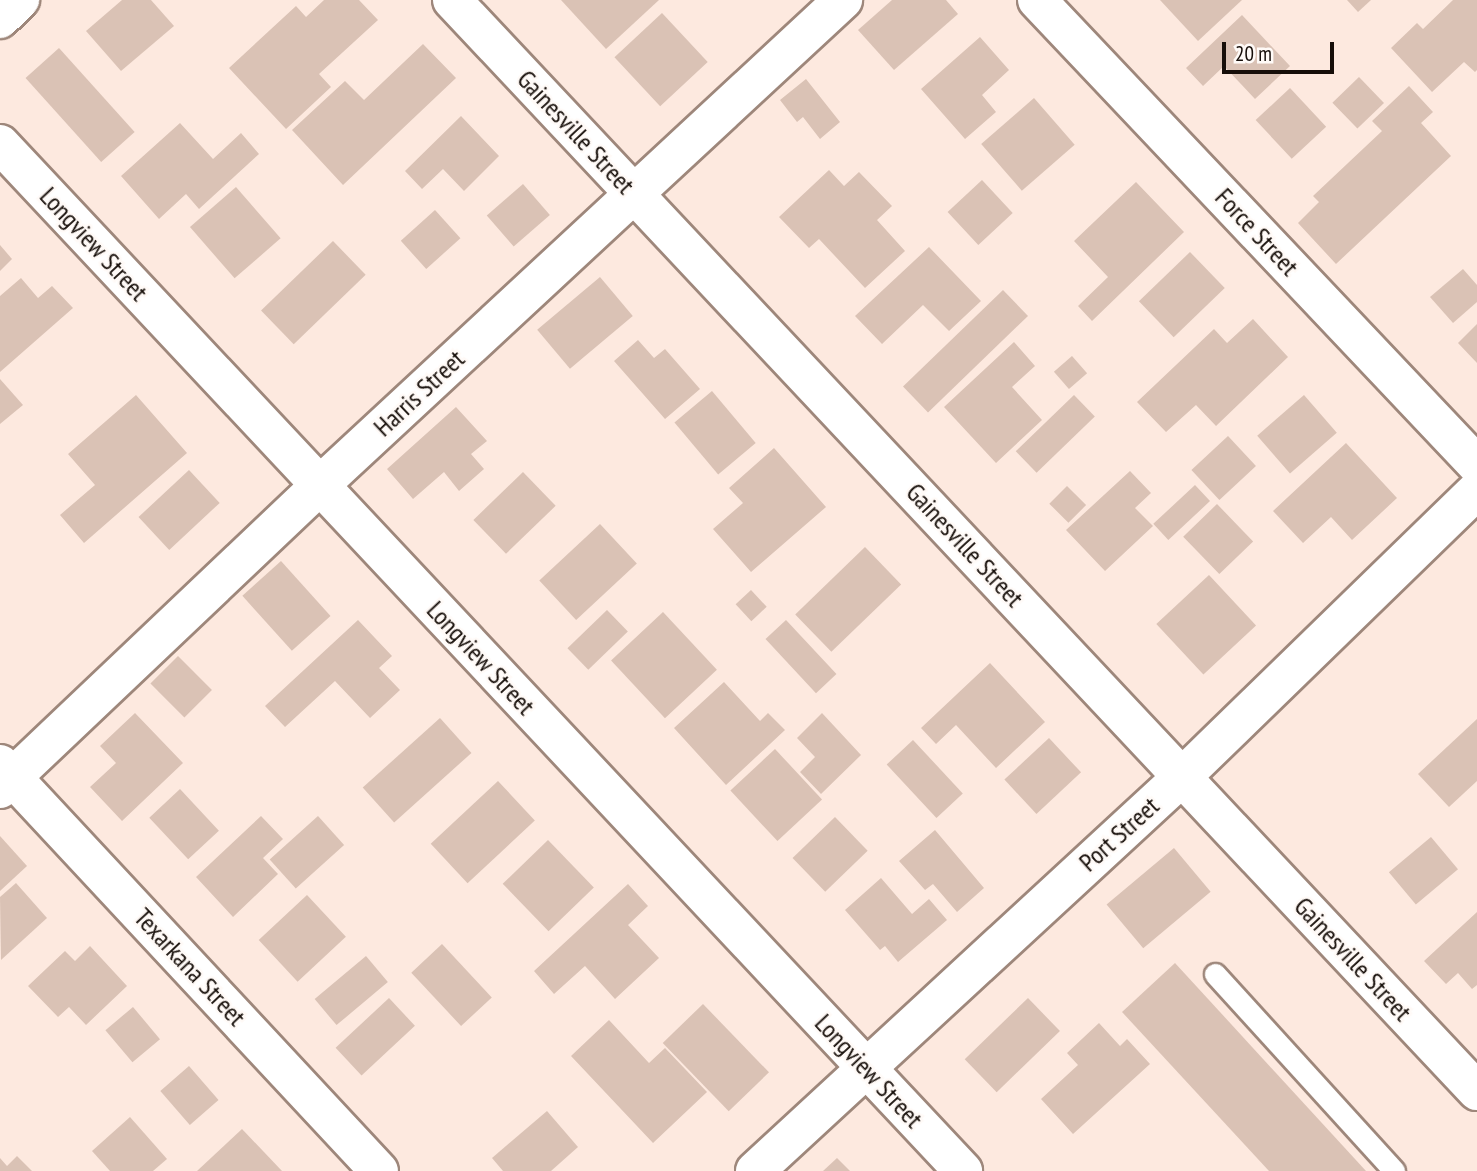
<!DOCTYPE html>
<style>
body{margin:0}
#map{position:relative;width:1477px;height:1171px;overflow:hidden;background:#fde9df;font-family:"PT Sans Narrow",sans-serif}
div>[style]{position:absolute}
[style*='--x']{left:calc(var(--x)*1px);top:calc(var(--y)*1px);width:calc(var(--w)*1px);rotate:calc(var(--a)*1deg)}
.building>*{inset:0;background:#dac2b5;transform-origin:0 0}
.roads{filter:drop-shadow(2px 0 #9e877b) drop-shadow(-2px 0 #9e877b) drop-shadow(0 2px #9e877b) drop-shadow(0 -2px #9e877b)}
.service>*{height:21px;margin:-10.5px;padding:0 10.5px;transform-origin:10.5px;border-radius:10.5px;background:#fff}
.minor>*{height:38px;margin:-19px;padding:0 19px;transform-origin:19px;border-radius:19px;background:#fff}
span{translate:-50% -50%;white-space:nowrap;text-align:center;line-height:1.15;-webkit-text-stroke:5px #fffaf7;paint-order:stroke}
.street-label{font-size:26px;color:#160e09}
.scale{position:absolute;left:1222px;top:42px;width:112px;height:32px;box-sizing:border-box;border:4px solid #160e09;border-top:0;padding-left:9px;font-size:21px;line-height:24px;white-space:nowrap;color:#160e09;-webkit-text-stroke:5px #fffaf7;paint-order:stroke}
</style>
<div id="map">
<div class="building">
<i style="clip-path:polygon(122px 0,151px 0,174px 26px,121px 71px,86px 31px)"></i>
<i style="clip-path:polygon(324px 0,359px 0,378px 20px,319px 74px,331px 87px,286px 129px,229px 68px,296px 6px,306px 17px)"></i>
<i style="clip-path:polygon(561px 0,659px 0,606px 49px)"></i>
<i style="clip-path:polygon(892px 0,946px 0,958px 14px,894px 70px,858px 30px)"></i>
<i style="clip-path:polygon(1160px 0,1242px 0,1198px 41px)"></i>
<i style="clip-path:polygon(1347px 0,1371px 0,1358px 12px)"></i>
<i style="clip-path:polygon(1453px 0,1477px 0,1477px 70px,1475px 72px,1464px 62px,1432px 92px,1391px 48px,1417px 23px,1423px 29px)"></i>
<i style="left:662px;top:13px;width:67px;height:65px;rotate:47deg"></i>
<i style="clip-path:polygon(1242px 15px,1290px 66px,1255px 99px,1224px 66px,1203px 86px,1186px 68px)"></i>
<i style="clip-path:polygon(980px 37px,1009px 70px,982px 95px,996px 112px,965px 139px,921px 89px)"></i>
<i style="clip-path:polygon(423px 44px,456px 78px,343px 185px,292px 130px,345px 81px,364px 100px)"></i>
<i style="left:59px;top:48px;width:113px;height:45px;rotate:48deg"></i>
<i style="left:1359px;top:77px;width:36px;height:37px;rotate:46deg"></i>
<i style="clip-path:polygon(806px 79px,840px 122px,820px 139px,803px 117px,797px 122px,780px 100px)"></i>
<i style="clip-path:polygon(1409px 86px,1433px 112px,1421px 123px,1451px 156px,1336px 264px,1298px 223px,1319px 202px,1313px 196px,1382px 131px,1372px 121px)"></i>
<i style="left:1290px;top:88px;width:53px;height:47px;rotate:47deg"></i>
<i style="left:1034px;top:98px;width:62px;height:70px;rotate:49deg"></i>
<i style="clip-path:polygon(461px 116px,499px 156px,464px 191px,443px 169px,422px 189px,405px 171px)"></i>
<i style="clip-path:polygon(180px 123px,213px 159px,241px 133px,259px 154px,199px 209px,186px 194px,159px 219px,121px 176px)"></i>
<i style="clip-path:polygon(829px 170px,844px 186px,859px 172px,892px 206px,877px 220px,905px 251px,865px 288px,819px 239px,809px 248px,779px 217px)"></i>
<i style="left:982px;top:180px;width:45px;height:47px;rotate:47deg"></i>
<i style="clip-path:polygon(1136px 182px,1184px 232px,1092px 321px,1078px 306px,1108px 277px,1074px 241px)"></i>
<i style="left:523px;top:184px;width:41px;height:48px;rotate:49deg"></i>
<i style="left:236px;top:187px;width:68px;height:61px;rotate:49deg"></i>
<i style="left:435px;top:210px;width:38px;height:46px;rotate:48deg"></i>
<i style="left:333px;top:241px;width:47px;height:100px;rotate:46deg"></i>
<i style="clip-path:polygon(0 245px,12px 259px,0 271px)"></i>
<i style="clip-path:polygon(929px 247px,981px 301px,949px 331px,923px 305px,882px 344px,855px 316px)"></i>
<i style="left:1190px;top:252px;width:50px;height:71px;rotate:46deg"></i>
<i style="clip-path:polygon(1463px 269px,1477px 285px,1477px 302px,1453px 323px,1430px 297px)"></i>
<i style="left:600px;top:277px;width:51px;height:82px;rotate:50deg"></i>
<i style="clip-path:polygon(21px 278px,38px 298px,52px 286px,73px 308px,0 372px,0 296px)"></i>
<i style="left:1003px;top:290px;width:36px;height:139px;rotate:46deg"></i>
<i style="clip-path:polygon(1253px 319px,1288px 357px,1216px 426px,1196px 405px,1166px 432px,1137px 402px,1214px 329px,1227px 343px)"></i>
<i style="clip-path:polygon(1477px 324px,1477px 363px,1458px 343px)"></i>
<i style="clip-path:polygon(638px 340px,654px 358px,665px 349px,700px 389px,665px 419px,614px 361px)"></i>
<i style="clip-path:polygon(1014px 342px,1035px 366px,1012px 387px,1042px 420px,996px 463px,944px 407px)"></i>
<i style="left:1072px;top:356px;width:23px;height:24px;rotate:49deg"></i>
<i style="clip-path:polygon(0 379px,23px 405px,0 424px)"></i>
<i style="left:712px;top:391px;width:68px;height:49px;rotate:50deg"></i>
<i style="clip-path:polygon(136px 395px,187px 453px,84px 543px,60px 515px,95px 485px,68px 454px)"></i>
<i style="left:1074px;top:395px;width:30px;height:81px;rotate:46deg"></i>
<i style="left:1304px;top:395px;width:50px;height:62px;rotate:49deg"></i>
<i style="clip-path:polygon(456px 407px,487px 441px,471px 454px,484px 469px,459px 491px,444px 472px,413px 499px,387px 469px)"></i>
<i style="left:1228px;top:436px;width:41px;height:50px;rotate:47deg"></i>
<i style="clip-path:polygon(1346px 443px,1397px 498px,1352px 540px,1331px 517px,1303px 543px,1273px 511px)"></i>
<i style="clip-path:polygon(774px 448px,826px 507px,751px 572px,713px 529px,743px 503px,729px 488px)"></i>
<i style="left:189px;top:470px;width:45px;height:69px;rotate:47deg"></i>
<i style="clip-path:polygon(1130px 471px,1151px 493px,1135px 508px,1153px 526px,1105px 571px,1066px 530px)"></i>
<i style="left:523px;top:472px;width:47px;height:69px;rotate:46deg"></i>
<i style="left:1195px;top:485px;width:22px;height:57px;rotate:47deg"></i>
<i style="left:1067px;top:486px;width:27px;height:25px;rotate:45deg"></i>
<i style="left:1217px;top:504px;width:52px;height:47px;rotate:46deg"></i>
<i style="left:600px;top:524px;width:54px;height:83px;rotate:47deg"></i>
<i style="left:865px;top:547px;width:52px;height:97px;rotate:46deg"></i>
<i style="left:281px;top:561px;width:74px;height:52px;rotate:48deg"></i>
<i style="left:1209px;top:575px;width:69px;height:72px;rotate:47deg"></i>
<i style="left:751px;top:590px;width:23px;height:21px;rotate:47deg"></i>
<i style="left:607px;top:610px;width:30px;height:55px;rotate:46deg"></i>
<i style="left:663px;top:612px;width:79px;height:71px;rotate:47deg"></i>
<i style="clip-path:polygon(358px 620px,392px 656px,379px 668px,400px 690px,370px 718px,335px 681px,285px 727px,265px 706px)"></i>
<i style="left:786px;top:620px;width:74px;height:28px;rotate:47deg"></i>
<i style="left:178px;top:656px;width:48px;height:39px;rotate:45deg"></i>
<i style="clip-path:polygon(990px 663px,1045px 722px,996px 768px,956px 725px,936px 744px,921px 728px)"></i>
<i style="clip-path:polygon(724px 682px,760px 721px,768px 713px,785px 730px,726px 785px,674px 728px)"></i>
<i style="clip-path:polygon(135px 713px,183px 763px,122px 821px,90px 787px,116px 763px,100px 746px)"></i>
<i style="clip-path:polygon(822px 713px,861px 755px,821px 794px,800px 772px,815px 757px,797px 738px)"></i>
<i style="left:440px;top:718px;width:47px;height:104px;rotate:48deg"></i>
<i style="clip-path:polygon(1477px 719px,1477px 781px,1449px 807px,1418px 774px)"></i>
<i style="left:1049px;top:738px;width:47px;height:61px;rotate:47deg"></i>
<i style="left:913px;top:740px;width:73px;height:36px;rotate:47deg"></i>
<i style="left:775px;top:749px;width:69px;height:61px;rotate:47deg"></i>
<i style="left:498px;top:781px;width:54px;height:92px;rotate:47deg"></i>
<i style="left:180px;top:789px;width:57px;height:42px;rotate:47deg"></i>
<i style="clip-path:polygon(261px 816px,283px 839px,263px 858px,278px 874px,233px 917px,196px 877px)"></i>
<i style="left:318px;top:816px;width:39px;height:65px;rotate:48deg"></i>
<i style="left:835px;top:817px;width:47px;height:59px;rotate:46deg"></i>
<i style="clip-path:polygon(935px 830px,984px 888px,957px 912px,933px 884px,925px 890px,899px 861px)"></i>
<i style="clip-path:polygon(0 836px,27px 866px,0 891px)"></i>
<i style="left:1431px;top:837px;width:42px;height:55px;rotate:50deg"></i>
<i style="left:548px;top:840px;width:66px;height:63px;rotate:46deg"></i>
<i style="left:1174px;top:848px;width:57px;height:88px;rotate:50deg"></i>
<i style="clip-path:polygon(881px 878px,912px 914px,929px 899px,947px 920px,898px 962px,885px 946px,880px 950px,845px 910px)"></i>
<i style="clip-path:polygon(16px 883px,47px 918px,1px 960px,0 897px)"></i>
<i style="clip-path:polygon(628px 884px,648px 906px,628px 925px,659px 958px,615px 999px,585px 966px,554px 994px,534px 971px)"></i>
<i style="left:307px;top:895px;width:57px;height:66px;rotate:47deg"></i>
<i style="clip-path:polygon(1477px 912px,1477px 985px,1472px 989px,1458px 973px,1446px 984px,1424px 961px)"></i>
<i style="left:442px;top:944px;width:73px;height:42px;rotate:47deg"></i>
<i style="clip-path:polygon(90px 946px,127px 986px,86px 1025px,69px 1007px,58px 1017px,28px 986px,65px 951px,75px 961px)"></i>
<i style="left:366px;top:956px;width:34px;height:67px;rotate:50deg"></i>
<i style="clip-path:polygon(1175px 963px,1366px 1171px,1269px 1171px,1122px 1012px)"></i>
<i style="left:389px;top:998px;width:38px;height:73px;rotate:47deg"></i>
<i style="left:1028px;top:998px;width:46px;height:88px;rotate:46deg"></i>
<i style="left:703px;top:1004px;width:95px;height:56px;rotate:46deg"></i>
<i style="left:133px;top:1007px;width:42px;height:36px;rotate:50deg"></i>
<i style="clip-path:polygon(609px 1020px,649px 1063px,665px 1048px,707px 1092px,653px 1143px,571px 1056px)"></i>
<i style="clip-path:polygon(1099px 1023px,1120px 1046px,1127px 1039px,1150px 1064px,1073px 1134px,1041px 1099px,1078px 1065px,1067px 1053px)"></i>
<i style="left:189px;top:1066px;width:45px;height:38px;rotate:49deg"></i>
<i style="clip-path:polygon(547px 1111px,578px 1147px,551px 1171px,503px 1171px,492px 1158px)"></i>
<i style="clip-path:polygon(130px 1117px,167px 1159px,153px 1171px,110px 1171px,92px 1151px)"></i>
<i style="clip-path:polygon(242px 1129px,282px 1171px,197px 1171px)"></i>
<i style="clip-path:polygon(17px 1156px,32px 1171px,0 1171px,0 1158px,7px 1166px)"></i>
<i style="clip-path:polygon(837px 1158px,850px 1171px,823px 1171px)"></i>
</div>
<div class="roads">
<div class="service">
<i style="--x:1215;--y:974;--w:266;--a:47.7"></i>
</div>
<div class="minor">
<i style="--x:452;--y:0;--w:1497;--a:46.79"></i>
<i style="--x:1037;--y:0;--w:640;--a:46.58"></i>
<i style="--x:0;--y:19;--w:28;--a:-44"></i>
<i style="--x:0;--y:144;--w:1408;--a:46.84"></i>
<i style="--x:0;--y:764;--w:556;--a:47.04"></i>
<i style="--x:0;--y:789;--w:440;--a:-43.5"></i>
<i style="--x:319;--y:486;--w:715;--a:-42.85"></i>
<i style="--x:755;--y:1171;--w:581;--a:-42.7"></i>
<i style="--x:1182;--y:777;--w:412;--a:-44.2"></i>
</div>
</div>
<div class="street-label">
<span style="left:576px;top:132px;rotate:47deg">Gainesville Street</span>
<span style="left:1257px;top:232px;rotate:47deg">Force Street</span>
<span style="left:94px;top:244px;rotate:47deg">Longview Street</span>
<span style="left:419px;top:393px;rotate:-43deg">Harris Street</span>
<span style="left:965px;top:545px;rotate:47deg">Gainesville Street</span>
<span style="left:481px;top:658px;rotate:47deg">Longview Street</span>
<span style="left:1119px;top:834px;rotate:-42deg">Port Street</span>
<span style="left:1353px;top:959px;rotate:47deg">Gainesville Street</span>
<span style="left:190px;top:967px;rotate:47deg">Texarkana Street</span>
<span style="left:869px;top:1071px;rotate:47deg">Longview Street</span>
</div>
<div class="scale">20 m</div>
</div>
